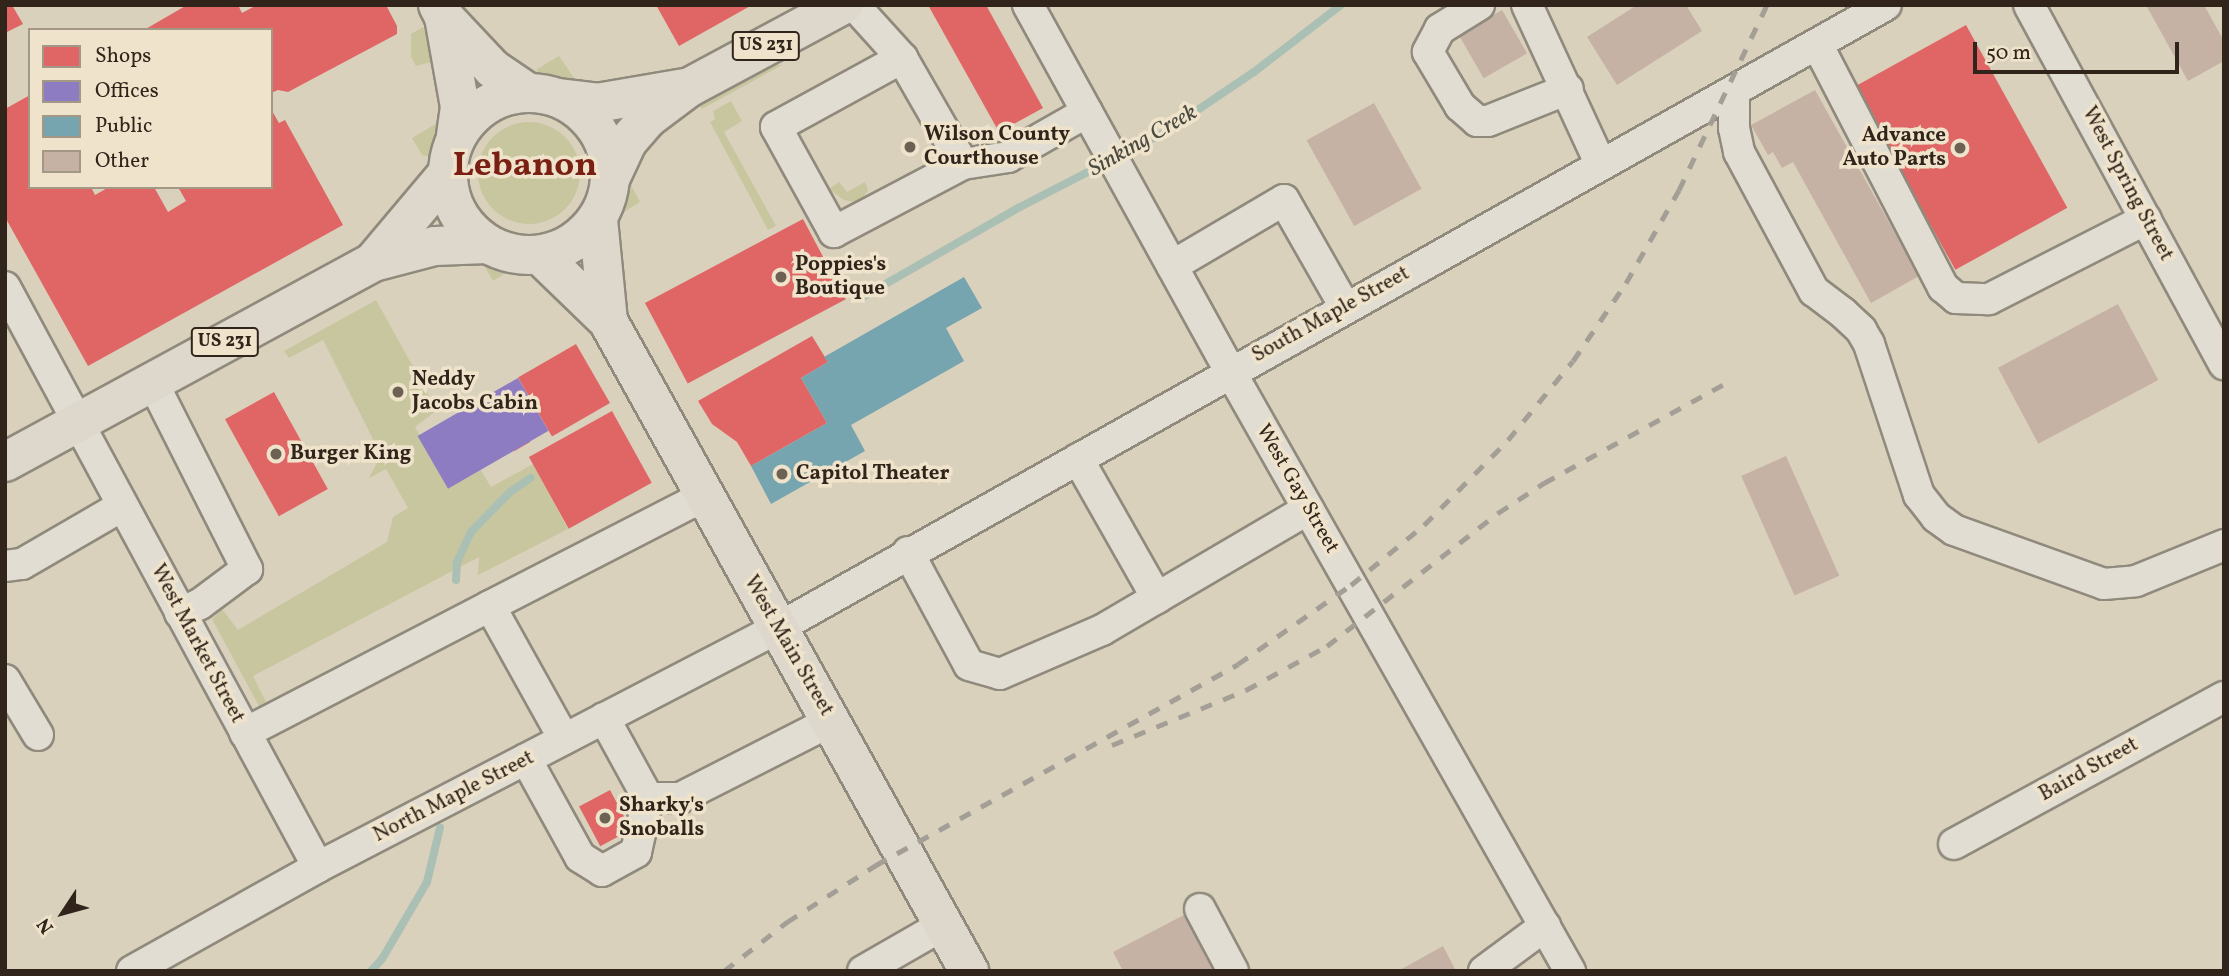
<!DOCTYPE html>
<style>
body{margin:0}
#map{position:relative;width:2229px;height:976px;overflow:hidden;background:#dad1bc;font-family:Vollkorn,serif}
div>[style]{position:absolute}
[style*='--x']{left:calc(var(--x)*1px);top:calc(var(--y)*1px);width:calc(var(--w)*1px);rotate:calc(var(--a)*1deg)}
.green>*{inset:0;background:#c8c69f}
.round{border-radius:50%}
.shops>*{inset:0;background:#e06666;transform-origin:0 0}
.offices>*{inset:0;background:#8e7cc3;transform-origin:0 0}
.public>*{inset:0;background:#76a5af}
.stream>*{height:8px;margin:-4px;padding:0 4px;transform-origin:4px;border-radius:4px;background:#abc0b4}
.building>*{inset:0;background:#c5b2a5;transform-origin:0 0}
.roads{filter:drop-shadow(2px 0 #908a7d) drop-shadow(-2px 0 #908a7d) drop-shadow(0 2px #908a7d) drop-shadow(0 -2px #908a7d)}
.minor>*{height:30px;margin:-15px;padding:0 15px;transform-origin:15px;border-radius:15px;background:#e2ddd3}
.major>*{height:38px;margin:-19px;padding:0 19px;transform-origin:19px;border-radius:19px;background:#ddd8cb}
.major>.ring{margin:-19px;padding:0;box-sizing:content-box;background:none;border:38px solid #ddd8cb;border-radius:50%}
.rail>*{height:5px;margin-top:-2.5px;transform-origin:0;background:repeating-linear-gradient(90deg,#a39e96 0 12px,transparent 0 24px)}
.dots>*{width:19px;height:19px;translate:-50% -50%;box-sizing:border-box;border:4px solid #efe4cb;border-radius:50%}
span{translate:-50% -50%;white-space:nowrap;text-align:center;line-height:1.15;-webkit-text-stroke:7px #efe4cb;paint-order:stroke}
.shield-label span{padding:2px 5px;background:#efe4cb;border:2px solid;border-radius:5px;-webkit-text-stroke-width:0}
.shield-label{font-size:19px;color:#31241b;font-weight:700}
.poi-label{font-size:21px;color:#31241b;font-weight:700}
.left{translate:0 -50%;text-align:left}
.right{translate:-100% -50%;text-align:right}
.street-label{font-size:21px;color:#31241b}
.water-label{font-size:23px;color:#4a4940;font-style:italic}
.town-label{font-size:35px;color:#7a1f14;font-weight:700}
.frame{position:absolute;inset:0;border:7px solid #31241b;pointer-events:none}
.legend{position:absolute;left:28px;top:28px;width:245px;height:161px;box-sizing:border-box;background:#efe4cb;border:2px solid #a39785;margin:0;padding:9px 12px;list-style:none;font-size:21px;color:#31241b}
.legend li{display:flex;align-items:center;gap:14px;height:35px}
.legend b{width:35px;border:2px solid #a39785}
.north{position:absolute;left:28px;top:878px;width:70px;height:70px;-webkit-text-stroke:5px #efe4cb;paint-order:stroke;rotate:234deg;font-size:19px;font-weight:700;line-height:28px;text-align:center;color:#31241b}
.north::after{content:'';display:block;margin:auto;width:24px;height:32px;background:#31241b;clip-path:polygon(50% 0,100% 100%,50% 72%,0 100%)}
.scale{position:absolute;left:1973px;top:42px;width:206px;height:32px;box-sizing:border-box;border:4px solid #31241b;border-top:0;padding-left:9px;font-size:21px;line-height:24px;white-space:nowrap;color:#31241b;-webkit-text-stroke:5px #efe4cb;paint-order:stroke}
</style>
<div id="map">
<div class="green">
<i style="clip-path:polygon(423px 27px,439px 60px,416px 66px,411px 57px,411px 34px)"></i>
<i style="clip-path:polygon(559px 56px,578px 84px,575px 88px,555px 79px,536px 77px,537px 69px)"></i>
<i style="clip-path:polygon(766px 64px,782px 65px,702px 109px,697px 102px)"></i>
<i style="clip-path:polygon(731px 101px,742px 121px,724px 132px,776px 226px,768px 230px,710px 122px,715px 119px,713px 111px)"></i>
<i style="clip-path:polygon(442px 120px,434px 158px,422px 155px,412px 138px)"></i>
<i class="round" style="left:478px;top:122px;width:102px;height:102px"></i>
<i style="clip-path:polygon(839px 182px,847px 192px,865px 182px,868px 190px,863px 198px,854px 202px,844px 200px,829px 189px)"></i>
<i style="clip-path:polygon(624px 183px,631px 185px,640px 202px,621px 214px,615px 222px,613px 221px)"></i>
<i style="clip-path:polygon(473px 257px,485px 259px,512px 269px,493px 281px,484px 265px)"></i>
<i style="clip-path:polygon(376px 300px,437px 410px,415px 427px,449px 488px,481px 470px,491px 487px,533px 464px,568px 529px,478px 575px,479px 557px,253px 676px,266px 702px,259px 706px,212px 619px,222px 609px,238px 630px,387px 542px,393px 517px,408px 508px,386px 469px,369px 478px,381px 455px,323px 340px,289px 358px,284px 351px)"></i>
</div>
<div class="shops">
<i style="clip-path:polygon(5px 5px,12px 5px,23px 24px,5px 33px)"></i>
<i style="clip-path:polygon(187px 5px,238px 5px,242px 13px,257px 5px,386px 5px,397px 26px,397px 34px,288px 92px,278px 90px,271px 93px,271px 30px,144px 30px)"></i>
<i style="clip-path:polygon(656px 5px,752px 5px,679px 46px)"></i>
<i style="clip-path:polygon(928px 5px,986px 5px,1043px 108px,999px 132px)"></i>
<i style="left:1966px;top:25px;width:209px;height:128px;rotate:61deg"></i>
<i style="clip-path:polygon(30px 95px,30px 187px,91px 187px,95px 195px,109px 187px,154px 187px,168px 212px,186px 201px,178px 187px,271px 187px,271px 109px,279px 123px,285px 120px,343px 225px,88px 366px,5px 217px,5px 109px)"></i>
<i style="left:803px;top:219px;width:91px;height:179px;rotate:62deg"></i>
<i style="clip-path:polygon(812px 336px,828px 362px,801px 378px,827px 423px,751px 466px,737px 442px,712px 424px,698px 401px)"></i>
<i style="left:576px;top:344px;width:68px;height:67px;rotate:60deg"></i>
<i style="left:500px;top:389px;width:61px;height:19px;rotate:60deg"></i>
<i style="left:274px;top:392px;width:111px;height:56px;rotate:61deg"></i>
<i style="left:612px;top:411px;width:82px;height:95px;rotate:61deg"></i>
<i style="left:610px;top:790px;width:45px;height:35px;rotate:62deg"></i>
</div>
<div class="offices">
<i style="left:518px;top:378px;width:61px;height:116px;rotate:60deg"></i>
</div>
<div class="public">
<i style="clip-path:polygon(964px 277px,982px 308px,946px 328px,964px 361px,851px 425px,865px 451px,771px 504px,751px 466px,827px 423px,801px 378px,828px 362px,824px 357px)"></i>
</div>
<div class="stream">
<i style="--x:861;--y:298;--w:183;--a:-29.8"></i>
<i style="--x:1020;--y:207;--w:163;--a:-27.3"></i>
<i style="--x:1165;--y:132;--w:107;--a:-34"></i>
<i style="--x:1254;--y:72;--w:110;--a:-37.6"></i>
<i style="--x:456;--y:580;--w:18;--a:-87"></i>
<i style="--x:457;--y:562;--w:33;--a:-65"></i>
<i style="--x:471;--y:532;--w:56;--a:-45.7"></i>
<i style="--x:510;--y:492;--w:25;--a:-34"></i>
<i style="--x:371;--y:971;--w:16;--a:-47"></i>
<i style="--x:382;--y:959;--w:89;--a:-59.7"></i>
<i style="--x:427;--y:882;--w:56;--a:-76.5"></i>
</div>
<div class="building">
<i style="clip-path:polygon(1637px 5px,1686px 5px,1702px 31px,1617px 85px,1587px 37px)"></i>
<i style="clip-path:polygon(2146px 5px,2204px 5px,2224px 41px,2224px 61px,2188px 81px)"></i>
<i style="left:1502px;top:10px;width:50px;height:50px;rotate:60deg"></i>
<i style="clip-path:polygon(1815px 90px,1919px 276px,1871px 303px,1793px 162px,1782px 168px,1773px 152px,1768px 155px,1751px 125px)"></i>
<i style="left:1374px;top:103px;width:98px;height:77px;rotate:61deg"></i>
<i style="left:2118px;top:304px;width:86px;height:136px;rotate:62deg"></i>
<i style="left:1786px;top:456px;width:131px;height:49px;rotate:66deg"></i>
<i style="clip-path:polygon(1184px 915px,1213px 971px,1123px 971px,1113px 952px)"></i>
<i style="clip-path:polygon(1443px 946px,1456px 971px,1398px 971px)"></i>
</div>
<div class="roads">
<div class="minor">
<i style="--x:854;--y:5;--w:72;--a:47.8"></i>
<i style="--x:902;--y:58;--w:122;--a:60.1"></i>
<i style="--x:963;--y:164;--w:146;--a:152.2"></i>
<i style="--x:834;--y:232;--w:120;--a:-118.9"></i>
<i style="--x:776;--y:127;--w:144;--a:-28.7"></i>
<i style="--x:1028;--y:5;--w:418;--a:61.1"></i>
<i style="--x:1230;--y:371;--w:690;--a:60.46"></i>
<i style="--x:1479;--y:5;--w:46;--a:148.4"></i>
<i style="--x:1440;--y:29;--w:26;--a:118"></i>
<i style="--x:1428;--y:52;--w:63;--a:59.3"></i>
<i style="--x:1460;--y:106;--w:23;--a:41"></i>
<i style="--x:1477;--y:121;--w:11;--a:0"></i>
<i style="--x:1488;--y:121;--w:86;--a:-21.8"></i>
<i style="--x:1527;--y:5;--w:176;--a:65.2"></i>
<i style="--x:2029;--y:5;--w:409;--a:61.5"></i>
<i style="--x:1817;--y:44;--w:274;--a:62.6"></i>
<i style="--x:1943;--y:287;--w:17;--a:40"></i>
<i style="--x:1956;--y:298;--w:33;--a:2"></i>
<i style="--x:1989;--y:299;--w:176;--a:-27"></i>
<i style="--x:1734;--y:91;--w:37;--a:90"></i>
<i style="--x:1734;--y:128;--w:25;--a:78"></i>
<i style="--x:1739;--y:152;--w:158;--a:61.7"></i>
<i style="--x:1814;--y:291;--w:36;--a:37"></i>
<i style="--x:1843;--y:313;--w:25;--a:43"></i>
<i style="--x:1861;--y:330;--w:16;--a:60"></i>
<i style="--x:1869;--y:344;--w:159;--a:71.7"></i>
<i style="--x:1919;--y:495;--w:28;--a:52"></i>
<i style="--x:1936;--y:517;--w:22;--a:36"></i>
<i style="--x:1954;--y:530;--w:159;--a:19.8"></i>
<i style="--x:2104;--y:584;--w:32;--a:-5"></i>
<i style="--x:2136;--y:581;--w:95;--a:-22.2"></i>
<i style="--x:963;--y:164;--w:46;--a:-8.8"></i>
<i style="--x:1008;--y:157;--w:91;--a:-29.7"></i>
<i style="--x:1172;--y:266;--w:130;--a:-30.5"></i>
<i style="--x:1284;--y:200;--w:123;--a:60.3"></i>
<i style="--x:5;--y:287;--w:659;--a:61.65"></i>
<i style="--x:152;--y:381;--w:211;--a:63.2"></i>
<i style="--x:247;--y:569;--w:59;--a:143.3"></i>
<i style="--x:200;--y:604;--w:22;--a:156"></i>
<i style="--x:1078;--y:459;--w:160;--a:60.4"></i>
<i style="--x:908;--y:552;--w:128;--a:61.6"></i>
<i style="--x:969;--y:665;--w:32;--a:16"></i>
<i style="--x:1000;--y:674;--w:111;--a:-23.3"></i>
<i style="--x:1102;--y:630;--w:239;--a:-30.4"></i>
<i style="--x:5;--y:566;--w:17;--a:-7"></i>
<i style="--x:22;--y:564;--w:116;--a:-30.1"></i>
<i style="--x:490;--y:606;--w:241;--a:-27.2"></i>
<i style="--x:5;--y:680;--w:64;--a:59"></i>
<i style="--x:604;--y:718;--w:91;--a:61.2"></i>
<i style="--x:648;--y:798;--w:32;--a:0"></i>
<i style="--x:680;--y:798;--w:169;--a:-27"></i>
<i style="--x:245;--y:733;--w:276;--a:-27.4"></i>
<i style="--x:490;--y:606;--w:152;--a:60.9"></i>
<i style="--x:526;--y:759;--w:112;--a:61.1"></i>
<i style="--x:580;--y:857;--w:26;--a:32"></i>
<i style="--x:602;--y:871;--w:39;--a:-29"></i>
<i style="--x:636;--y:852;--w:55;--a:-77.5"></i>
<i style="--x:1954;--y:844;--w:307;--a:-28.6"></i>
<i style="--x:1200;--y:909;--w:70;--a:62"></i>
<i style="--x:132;--y:971;--w:213;--a:-29.2"></i>
<i style="--x:318;--y:867;--w:518;--a:-27.45"></i>
<i style="--x:778;--y:628;--w:1271;--a:-29.35"></i>
<i style="--x:863;--y:971;--w:92;--a:-29.9"></i>
<i style="--x:1484;--y:971;--w:76;--a:-36.4"></i>
</div>
<div class="major">
<i style="--x:438;--y:5;--w:13;--a:63"></i>
<i style="--x:444;--y:17;--w:71;--a:46.7"></i>
<i style="--x:493;--y:69;--w:41;--a:34.1"></i>
<i style="--x:444;--y:17;--w:91;--a:79.9"></i>
<i style="--x:460;--y:107;--w:30;--a:98"></i>
<i class="ring" style="left:448px;top:93px;width:124px;height:124px"></i>
<i style="--x:559;--y:98;--w:38;--a:7"></i>
<i style="--x:597;--y:103;--w:89;--a:-9.7"></i>
<i style="--x:611;--y:177;--w:40;--a:-65"></i>
<i style="--x:628;--y:141;--w:30;--a:-49"></i>
<i style="--x:648;--y:118;--w:50;--a:-36.9"></i>
<i style="--x:688;--y:88;--w:176;--a:-28.2"></i>
<i style="--x:598;--y:219;--w:102;--a:84.4"></i>
<i style="--x:540;--y:255;--w:95;--a:44.1"></i>
<i style="--x:608;--y:321;--w:744;--a:60.95"></i>
<i style="--x:373;--y:262;--w:115;--a:-49.9"></i>
<i style="--x:5;--y:462;--w:419;--a:-28.5"></i>
<i style="--x:373;--y:262;--w:64;--a:-14.5"></i>
<i style="--x:435;--y:246;--w:52;--a:-2.2"></i>
</div>
</div>
<div class="rail">
<i style="--x:1112;--y:745;--w:145;--a:-22.3"></i>
<i style="--x:1246;--y:690;--w:92;--a:-28.5"></i>
<i style="--x:1327;--y:646;--w:217;--a:-37.9"></i>
<i style="--x:1498;--y:513;--w:55;--a:-33.1"></i>
<i style="--x:1544;--y:483;--w:210;--a:-28.8"></i>
<i style="--x:724;--y:971;--w:80;--a:-37.9"></i>
<i style="--x:787;--y:922;--w:106;--a:-32.6"></i>
<i style="--x:876;--y:865;--w:414;--a:-29"></i>
<i style="--x:1238;--y:664;--w:138;--a:-35"></i>
<i style="--x:1351;--y:585;--w:94;--a:-39.4"></i>
<i style="--x:1424;--y:525;--w:120;--a:-45.3"></i>
<i style="--x:1508;--y:440;--w:102;--a:-50.6"></i>
<i style="--x:1573;--y:361;--w:94;--a:-55.8"></i>
<i style="--x:1626;--y:283;--w:107;--a:-60.3"></i>
<i style="--x:1679;--y:190;--w:205;--a:-64.6"></i>
</div>
<div class="dots">
<i style="left:910px;top:147px;background:#6c6153"></i>
<i style="left:1960px;top:148px;background:#6c6153"></i>
<i style="left:781px;top:277px;background:#6c6153"></i>
<i style="left:398px;top:392px;background:#6c6153"></i>
<i style="left:276px;top:454px;background:#6c6153"></i>
<i style="left:782px;top:474px;background:#6c6153"></i>
<i style="left:605px;top:818px;background:#6c6153"></i>
</div>
<div class="shield-label">
<span style="left:766px;top:46px">US 231</span>
<span style="left:225px;top:342px">US 231</span>
</div>
<div class="poi-label">
<span class="left" style="left:924px;top:147px">Wilson County<br>Courthouse</span>
<span class="right" style="left:1946px;top:148px">Advance<br>Auto Parts</span>
<span class="left" style="left:795px;top:277px">Poppies's<br>Boutique</span>
<span class="left" style="left:412px;top:392px">Neddy<br>Jacobs Cabin</span>
<span class="left" style="left:290px;top:454px">Burger King</span>
<span class="left" style="left:796px;top:474px">Capitol Theater</span>
<span class="left" style="left:619px;top:818px">Sharky's<br>Snoballs</span>
</div>
<div class="street-label">
<span style="left:2127px;top:184px;rotate:62deg">West Spring Street</span>
<span style="left:1331px;top:315px;rotate:-29deg">South Maple Street</span>
<span style="left:1297px;top:489px;rotate:60deg">West Gay Street</span>
<span style="left:197px;top:644px;rotate:62deg">West Market Street</span>
<span style="left:788px;top:646px;rotate:60deg">West Main Street</span>
<span style="left:2089px;top:770px;rotate:-29deg">Baird Street</span>
<span style="left:454px;top:797px;rotate:-27deg">North Maple Street</span>
</div>
<div class="water-label">
<span style="left:1143px;top:141px;rotate:-30deg">Sinking Creek</span>
</div>
<div class="town-label">
<span style="left:525px;top:166px">Lebanon</span>
</div>
<div class="frame"></div>
<ul class="legend">
<li><b style="height:19px;background:#e06666"></b>Shops</li>
<li><b style="height:19px;background:#8e7cc3"></b>Offices</li>
<li><b style="height:19px;background:#76a5af"></b>Public</li>
<li><b style="height:19px;background:#c5b2a5"></b>Other</li>
</ul>
<div class="north">N</div>
<div class="scale">50 m</div>
</div>
